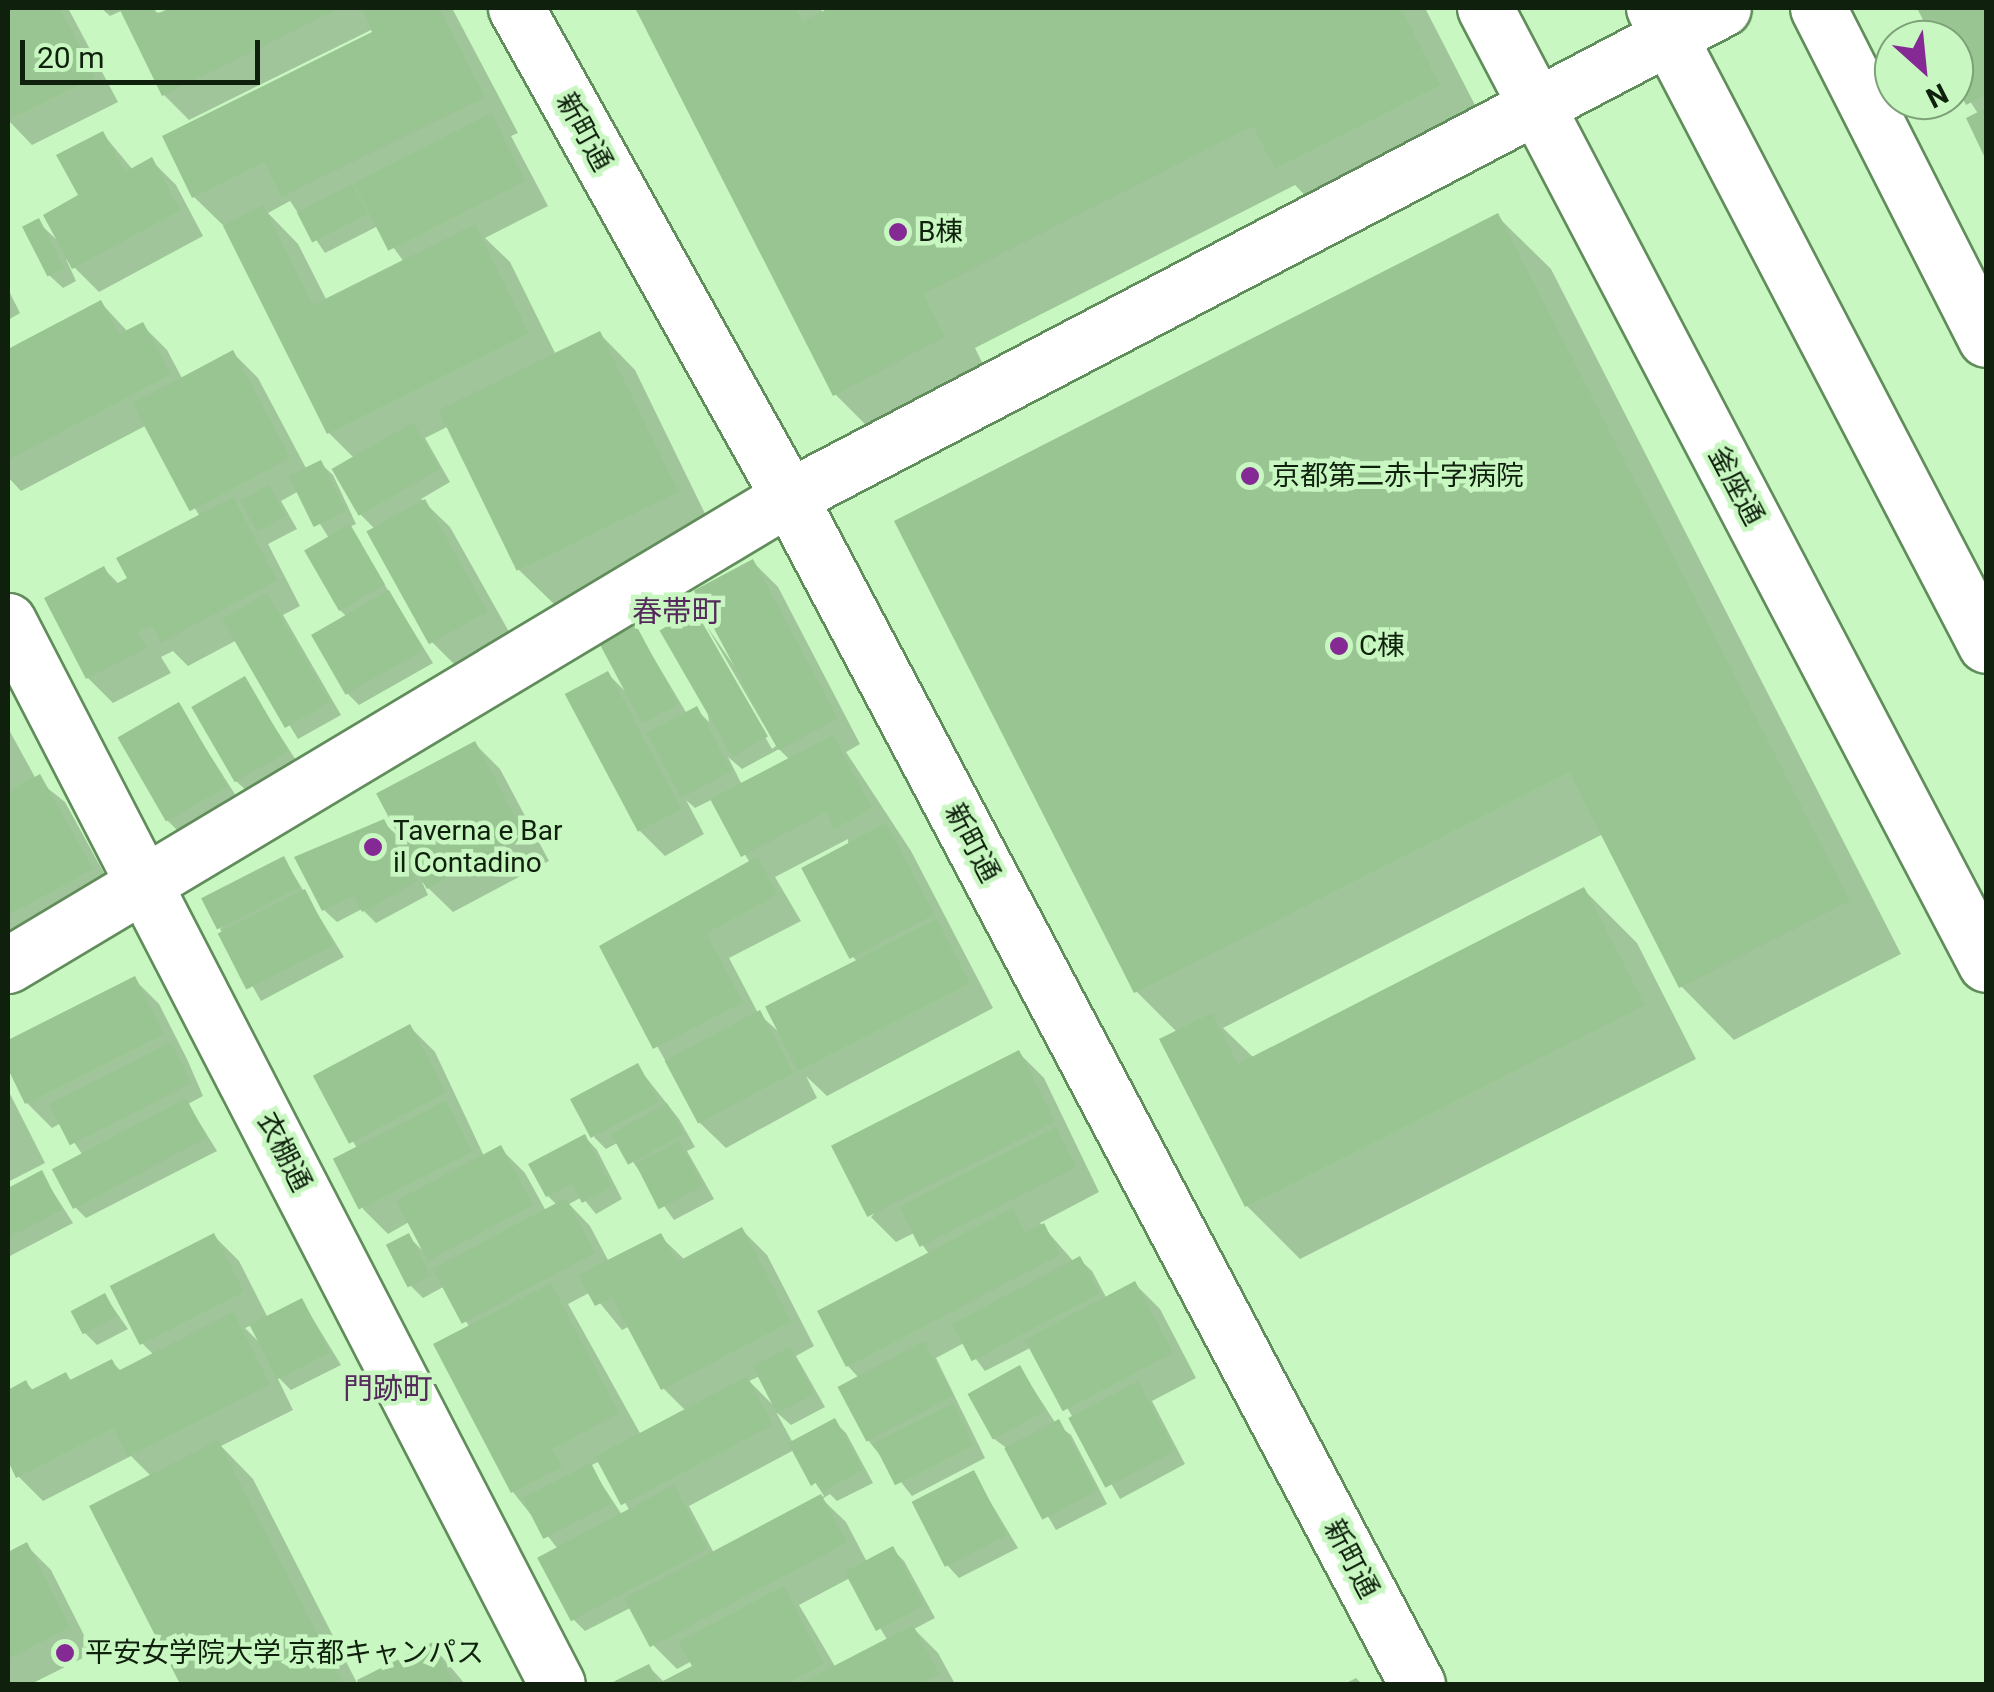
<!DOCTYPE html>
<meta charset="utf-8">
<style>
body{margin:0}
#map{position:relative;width:1994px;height:1692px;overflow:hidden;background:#c8f7c1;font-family:Roboto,"Noto Sans JP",sans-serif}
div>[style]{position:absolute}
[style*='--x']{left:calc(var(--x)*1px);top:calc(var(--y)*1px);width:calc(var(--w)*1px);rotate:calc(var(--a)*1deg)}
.shadow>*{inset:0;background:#0003}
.building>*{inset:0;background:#99c592;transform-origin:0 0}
.roads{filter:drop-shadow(2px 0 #618c5b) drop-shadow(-2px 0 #618c5b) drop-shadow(0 2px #618c5b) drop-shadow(0 -2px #618c5b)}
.minor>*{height:55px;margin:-27.5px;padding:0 27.5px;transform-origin:27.5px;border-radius:27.5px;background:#fff}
.dots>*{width:28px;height:28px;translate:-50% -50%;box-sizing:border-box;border:5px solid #c8f7c1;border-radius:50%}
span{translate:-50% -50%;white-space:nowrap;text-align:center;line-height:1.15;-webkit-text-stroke:9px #c8f7c1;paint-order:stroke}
.street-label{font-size:28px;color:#0f210d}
.poi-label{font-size:28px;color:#0f210d}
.left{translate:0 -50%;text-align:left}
.neighbourhood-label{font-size:30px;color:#55295c}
.frame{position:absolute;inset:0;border:10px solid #0f210d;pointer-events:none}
.north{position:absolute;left:1874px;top:20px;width:100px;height:100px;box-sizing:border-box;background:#c8f7c1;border:2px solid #7ea179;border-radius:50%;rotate:153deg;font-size:28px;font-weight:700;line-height:40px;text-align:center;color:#0f210d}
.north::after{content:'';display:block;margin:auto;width:35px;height:45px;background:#852a95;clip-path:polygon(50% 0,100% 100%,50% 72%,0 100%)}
.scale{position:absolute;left:20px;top:40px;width:240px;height:45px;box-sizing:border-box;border:5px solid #0f210d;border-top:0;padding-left:12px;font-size:30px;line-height:35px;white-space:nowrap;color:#0f210d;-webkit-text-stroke:8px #c8f7c1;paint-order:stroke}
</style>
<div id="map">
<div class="shadow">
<i style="clip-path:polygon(8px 8px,68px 8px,118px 102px,32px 145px,8px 120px)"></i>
<i style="clip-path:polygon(evenodd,101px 8px,165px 13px,175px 8px,452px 8px,518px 133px,511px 136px,548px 206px,485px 238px,510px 262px,556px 355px,600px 334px,635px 370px,712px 528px,555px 605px,519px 570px,449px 426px,425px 438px,450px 482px,421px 499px,450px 527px,512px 637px,457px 667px,432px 642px,376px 530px,360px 514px,354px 458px,329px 433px,229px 231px,194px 197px,165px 137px,376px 33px,373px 29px,189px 120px,164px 95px,123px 10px,110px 16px,101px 8px,290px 201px,325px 253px,378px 226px,404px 262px,327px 301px,298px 244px,268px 213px,290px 201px)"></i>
<i style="clip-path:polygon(638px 8px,820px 8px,823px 13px,835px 8px,1425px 8px,1492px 138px,1330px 221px,1295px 185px,975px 348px,996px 391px,888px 447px,835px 394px)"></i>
<i style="clip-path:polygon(1919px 8px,1986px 8px,1986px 155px,1969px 120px,1979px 115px,1954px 77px,1954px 40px,1936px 40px)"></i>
<i style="clip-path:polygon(103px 134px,133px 170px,151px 160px,176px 185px,203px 236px,99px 292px,66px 259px,76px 281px,63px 288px,50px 276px,38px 222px,59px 242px)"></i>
<i style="clip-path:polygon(1497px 216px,1551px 269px,1901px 954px,1734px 1040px,1681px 986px,1603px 834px,1223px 1028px,1254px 1058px,1584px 890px,1637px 943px,1696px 1059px,1300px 1259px,1247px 1206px,1178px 1033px,1136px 991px)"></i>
<i style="clip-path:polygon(8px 289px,20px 313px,8px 320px)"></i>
<i style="clip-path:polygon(101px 303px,128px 332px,142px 325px,167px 350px,183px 380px,233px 353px,258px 378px,307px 470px,320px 463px,333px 475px,356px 524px,349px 527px,433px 663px,359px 705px,347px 693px,347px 617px,340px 610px,329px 538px,299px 491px,281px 501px,297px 529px,268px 544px,300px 606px,283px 615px,341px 715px,298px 739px,237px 640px,188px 666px,173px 651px,161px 657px,171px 673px,113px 703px,88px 678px,104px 569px,120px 585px,200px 517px,147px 425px,21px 491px,8px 477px,8px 352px)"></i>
<i style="clip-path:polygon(evenodd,753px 562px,778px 587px,860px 744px,846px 752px,911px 851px,993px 1008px,827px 1096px,806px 1076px,817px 1098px,726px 1148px,700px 1123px,602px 947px,750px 863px,713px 799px,695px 808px,686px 800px,704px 834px,665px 856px,640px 831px,608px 674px,626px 692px,636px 628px,687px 714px,696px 709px,709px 722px,694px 613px,772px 749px,776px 746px,706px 625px,741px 676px,753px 562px,779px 749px,790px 760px,742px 785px,728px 757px,742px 769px,779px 749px,753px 562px,848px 839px,852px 956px,859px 963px,780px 1033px,758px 1013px,729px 958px,801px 921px,775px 877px,848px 839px)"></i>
<i style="clip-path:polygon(244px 679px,299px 765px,249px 793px,236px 781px)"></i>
<i style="clip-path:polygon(178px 705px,238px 799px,180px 833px,167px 820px)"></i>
<i style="clip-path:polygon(8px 728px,36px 779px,65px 802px,116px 895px,8px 934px)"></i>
<i style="clip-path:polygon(475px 744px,500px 769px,549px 861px,453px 912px,422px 882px,428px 895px,376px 923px,362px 909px,337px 922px,324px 910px,383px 822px,402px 840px)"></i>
<i style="clip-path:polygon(284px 859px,344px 957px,261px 1001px,220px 929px)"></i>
<i style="clip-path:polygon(134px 979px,159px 1004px,187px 1059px,203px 1096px,188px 1104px,217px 1151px,86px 1218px,74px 1206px,82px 1154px,61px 1123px,52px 1128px,27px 1103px,8px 1064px,8px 1043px)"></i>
<i style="clip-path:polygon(evenodd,410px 1027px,435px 1052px,484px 1156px,500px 1148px,525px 1173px,546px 1211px,557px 1205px,548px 1196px,585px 1137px,597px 1150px,622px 1199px,596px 1214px,582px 1197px,569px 1204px,590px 1226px,609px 1262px,660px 1236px,685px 1260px,742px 1230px,767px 1255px,814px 1346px,796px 1356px,825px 1407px,791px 1425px,776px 1412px,793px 1443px,834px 1421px,846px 1433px,873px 1483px,837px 1501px,830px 1494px,822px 1499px,846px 1522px,867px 1562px,892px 1549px,904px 1561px,935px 1618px,914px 1629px,938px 1653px,955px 1684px,614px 1684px,649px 1667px,665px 1683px,695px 1667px,692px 1661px,677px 1669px,652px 1644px,632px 1607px,585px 1631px,573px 1619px,558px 1549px,513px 1492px,470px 1328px,445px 1286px,423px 1298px,410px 1285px,408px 1236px,422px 1250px,409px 1222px,388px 1234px,363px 1209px,358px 1150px,316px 1076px,410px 1027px,591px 1292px,622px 1330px,630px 1326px,663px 1388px,686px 1411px,641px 1435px,568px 1304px,591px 1292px,410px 1027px,760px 1376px,774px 1406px,749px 1381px,760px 1376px,410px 1027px,794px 1450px,824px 1496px,714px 1553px,689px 1506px,794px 1450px,410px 1027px,600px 1461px,630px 1511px,622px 1515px,590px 1466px,600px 1461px,410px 1027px,850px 1578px,888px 1641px,836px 1668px,799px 1605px,850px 1578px)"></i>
<i style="clip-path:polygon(1019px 1053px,1044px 1078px,1099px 1192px,1040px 1223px,1074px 1262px,1079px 1259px,1092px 1271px,1107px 1299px,1135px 1284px,1160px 1309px,1196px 1378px,1152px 1401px,1185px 1464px,1120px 1499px,1032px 1347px,985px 1371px,964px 1343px,936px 1358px,985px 1458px,912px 1496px,868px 1440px,859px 1378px,848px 1366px,929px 1254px,914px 1233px,896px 1242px,871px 1217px)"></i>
<i style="clip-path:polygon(637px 1066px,679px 1119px,695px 1147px,687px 1151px,714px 1199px,674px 1220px,619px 1142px,606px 1149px,594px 1137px)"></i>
<i style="clip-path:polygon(8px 1090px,45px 1163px,8px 1182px)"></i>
<i style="clip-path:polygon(41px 1173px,73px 1223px,8px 1257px,8px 1191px)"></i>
<i style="clip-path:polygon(evenodd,214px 1236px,239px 1261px,268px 1318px,302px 1301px,341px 1365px,291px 1390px,276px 1375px,293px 1410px,221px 1446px,253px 1479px,357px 1683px,432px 1645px,465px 1684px,183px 1684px,93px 1507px,152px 1477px,131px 1456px,43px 1501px,18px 1476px,8px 1455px,8px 1393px,26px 1383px,34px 1391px,66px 1375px,73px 1382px,112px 1362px,122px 1372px,154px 1355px,142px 1343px,214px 1236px,252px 1325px,260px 1343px,245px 1328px,252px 1325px)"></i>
<i style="clip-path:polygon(105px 1296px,128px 1329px,97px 1345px,84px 1332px)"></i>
<i style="clip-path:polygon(1020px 1368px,1056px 1424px,1071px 1435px,1107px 1504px,1056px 1530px,1008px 1449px,993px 1438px)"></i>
<i style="clip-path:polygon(973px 1473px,1018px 1548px,959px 1578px,947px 1565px)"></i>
<i style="clip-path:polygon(26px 1545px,51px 1570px,93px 1653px,31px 1684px,8px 1684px,8px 1555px)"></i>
<i style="clip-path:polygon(1356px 1678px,1362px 1684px,1344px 1684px)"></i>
</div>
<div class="building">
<i style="clip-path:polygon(8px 8px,60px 8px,95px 77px,8px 120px)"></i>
<i style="clip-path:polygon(119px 8px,154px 8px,157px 14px,170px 8px,341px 8px,162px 96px)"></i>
<i style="clip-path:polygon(362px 8px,439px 8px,485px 97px,282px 197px,264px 162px,192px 198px,162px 136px,372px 32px)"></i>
<i style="clip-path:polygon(635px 8px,796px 8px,803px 21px,829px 8px,1401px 8px,1440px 85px,1275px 169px,1253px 126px,923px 294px,945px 337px,833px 396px)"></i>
<i style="clip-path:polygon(1917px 8px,1986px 8px,1986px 95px,1966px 105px,1954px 82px,1954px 40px,1933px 40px)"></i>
<i style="clip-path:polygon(1986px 108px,1986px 160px,1966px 118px)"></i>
<i style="left:491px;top:113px;width:76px;height:154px;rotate:63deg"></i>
<i style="clip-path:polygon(103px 131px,125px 172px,152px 157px,180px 210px,72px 269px,43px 215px,78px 195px,56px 155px)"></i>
<i style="left:352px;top:184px;width:34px;height:62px;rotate:63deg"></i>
<i style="clip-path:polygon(263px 205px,313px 305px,475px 224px,529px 333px,327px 434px,223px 226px)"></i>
<i style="clip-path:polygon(1498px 213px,1850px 901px,1679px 988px,1569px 772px,1134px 993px,894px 521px)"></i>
<i style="left:39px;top:218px;width:56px;height:19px;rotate:63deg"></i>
<i style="clip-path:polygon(101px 300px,119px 334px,143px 322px,171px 374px,8px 460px,8px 349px)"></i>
<i style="left:600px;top:331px;width:179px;height:180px;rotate:64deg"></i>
<i style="left:233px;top:350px;width:122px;height:114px;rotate:62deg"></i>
<i style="left:413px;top:422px;width:54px;height:94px;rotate:60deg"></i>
<i style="left:321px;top:460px;width:57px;height:36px;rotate:64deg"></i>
<i style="left:269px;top:485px;width:35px;height:33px;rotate:61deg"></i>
<i style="clip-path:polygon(233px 497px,277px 580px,161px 643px,152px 625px,138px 632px,148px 648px,86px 679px,44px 598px,104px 566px,114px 585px,127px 578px,116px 558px)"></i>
<i style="left:425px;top:499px;width:129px;height:67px;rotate:61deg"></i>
<i style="left:350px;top:524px;width:70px;height:53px;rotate:60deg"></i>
<i style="left:753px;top:559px;width:181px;height:67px;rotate:62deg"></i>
<i style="left:389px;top:590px;width:69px;height:90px;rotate:60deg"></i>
<i style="left:267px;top:593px;width:126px;height:52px;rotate:60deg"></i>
<i style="left:695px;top:610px;width:146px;height:41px;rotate:60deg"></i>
<i style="left:636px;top:625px;width:90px;height:41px;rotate:62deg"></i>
<i style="left:608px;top:671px;width:156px;height:49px;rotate:62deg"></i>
<i style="left:245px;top:676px;width:87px;height:62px;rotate:60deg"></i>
<i style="left:179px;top:702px;width:97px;height:71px;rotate:60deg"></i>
<i style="left:697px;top:706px;width:74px;height:57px;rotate:62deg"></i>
<i style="clip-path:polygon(833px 735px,872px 808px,834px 829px,826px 812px,741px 857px,710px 799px)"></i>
<i style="left:475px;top:741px;width:108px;height:112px;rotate:62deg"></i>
<i style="clip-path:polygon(40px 774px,93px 869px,8px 915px,8px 792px)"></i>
<i style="clip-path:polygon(384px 819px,417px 882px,362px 912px,353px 896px,322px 911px,294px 857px)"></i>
<i style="left:886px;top:823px;width:103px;height:96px;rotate:62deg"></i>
<i style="left:284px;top:856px;width:35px;height:93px;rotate:63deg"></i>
<i style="clip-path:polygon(758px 856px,777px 895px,706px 933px,743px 1002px,653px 1049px,599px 946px)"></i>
<i style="clip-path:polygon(1584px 887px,1645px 1005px,1245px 1207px,1159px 1039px,1212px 1013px,1238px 1064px)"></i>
<i style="left:305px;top:889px;width:63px;height:98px;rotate:63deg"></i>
<i style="left:937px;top:919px;width:72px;height:193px;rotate:63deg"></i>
<i style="clip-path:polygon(135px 976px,164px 1034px,25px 1104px,8px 1069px,8px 1040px)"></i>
<i style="left:760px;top:1010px;width:71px;height:108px;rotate:62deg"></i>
<i style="left:410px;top:1024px;width:77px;height:110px;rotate:62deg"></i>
<i style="left:171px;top:1042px;width:46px;height:137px;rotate:63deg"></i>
<i style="left:1019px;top:1050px;width:80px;height:211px;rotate:63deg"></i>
<i style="left:638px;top:1063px;width:44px;height:77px;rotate:62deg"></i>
<i style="left:186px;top:1098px;width:45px;height:152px;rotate:62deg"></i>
<i style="left:446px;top:1101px;width:57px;height:127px;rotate:63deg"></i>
<i style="left:667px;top:1103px;width:35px;height:64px;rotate:61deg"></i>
<i style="left:1056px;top:1127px;width:45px;height:176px;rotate:63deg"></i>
<i style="clip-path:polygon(585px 1134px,611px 1186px,582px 1203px,572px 1184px,546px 1197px,528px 1164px)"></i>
<i style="left:680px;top:1141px;width:51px;height:50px;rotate:63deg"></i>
<i style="left:501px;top:1145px;width:68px;height:119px;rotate:62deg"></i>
<i style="clip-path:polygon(42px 1170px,62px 1210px,8px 1238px,8px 1188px)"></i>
<i style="left:566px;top:1198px;width:62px;height:151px;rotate:62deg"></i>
<i style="clip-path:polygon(1013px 1208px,1025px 1233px,1044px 1223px,1060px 1255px,846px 1367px,817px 1311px)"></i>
<i style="clip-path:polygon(742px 1227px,791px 1321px,661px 1390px,612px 1298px,595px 1306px,578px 1275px,661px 1233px,677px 1262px)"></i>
<i style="left:214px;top:1233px;width:66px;height:117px;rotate:63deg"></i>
<i style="left:409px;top:1233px;width:48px;height:26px;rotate:63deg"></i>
<i style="left:1080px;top:1256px;width:42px;height:145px;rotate:62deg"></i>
<i style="left:1135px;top:1281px;width:81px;height:125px;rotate:62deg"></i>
<i style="clip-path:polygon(551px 1283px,619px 1413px,552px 1449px,562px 1467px,511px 1493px,433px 1344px)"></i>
<i style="left:105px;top:1293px;width:26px;height:39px;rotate:62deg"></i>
<i style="left:302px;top:1298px;width:61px;height:59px;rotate:63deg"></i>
<i style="clip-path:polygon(233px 1312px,270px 1384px,128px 1457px,113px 1428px,16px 1478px,8px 1461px,8px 1390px,26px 1380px,31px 1390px,66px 1372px,70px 1380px,112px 1359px,118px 1371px)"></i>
<i style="left:924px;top:1341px;width:62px;height:98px;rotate:62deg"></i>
<i style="left:790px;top:1347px;width:53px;height:42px;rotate:63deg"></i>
<i style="left:1020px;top:1365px;width:52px;height:60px;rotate:61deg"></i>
<i style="left:747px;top:1376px;width:55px;height:172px;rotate:62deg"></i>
<i style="left:1138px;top:1381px;width:79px;height:79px;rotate:62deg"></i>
<i style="left:953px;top:1403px;width:47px;height:89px;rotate:63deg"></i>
<i style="clip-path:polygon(835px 1418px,863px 1470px,823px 1491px,818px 1481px,811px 1486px,788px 1443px)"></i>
<i style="left:1059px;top:1419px;width:81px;height:62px;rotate:62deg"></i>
<i style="clip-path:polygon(218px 1440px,343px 1684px,180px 1684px,89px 1506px)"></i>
<i style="left:591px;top:1463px;width:46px;height:77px;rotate:63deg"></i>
<i style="left:974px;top:1470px;width:73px;height:70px;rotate:63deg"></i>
<i style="left:674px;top:1485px;width:72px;height:155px;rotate:62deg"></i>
<i style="left:821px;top:1494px;width:55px;height:223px;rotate:62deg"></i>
<i style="clip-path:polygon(27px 1542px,70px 1627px,8px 1659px,8px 1552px)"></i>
<i style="left:893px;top:1546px;width:67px;height:55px;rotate:62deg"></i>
<i style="clip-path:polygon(784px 1586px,824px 1664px,786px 1684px,609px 1684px,649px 1664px,659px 1683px,692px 1666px,678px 1642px)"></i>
<i style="clip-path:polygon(913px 1625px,939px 1674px,919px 1684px,799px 1684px)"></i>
<i style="clip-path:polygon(433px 1642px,454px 1684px,359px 1684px,357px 1680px)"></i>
</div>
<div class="roads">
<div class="minor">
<i style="--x:516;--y:8;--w:560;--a:60.83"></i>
<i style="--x:789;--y:497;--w:1343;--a:62.12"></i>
<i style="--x:1485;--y:8;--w:1079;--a:62.34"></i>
<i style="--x:1654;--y:8;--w:718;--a:62.47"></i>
<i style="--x:1818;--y:8;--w:371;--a:63.1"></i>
<i style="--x:8;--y:621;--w:1196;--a:62.69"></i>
<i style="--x:8;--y:965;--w:910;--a:-30.93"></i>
<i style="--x:789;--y:497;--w:1054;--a:-27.63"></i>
</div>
</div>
<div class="dots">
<i style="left:898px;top:232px;background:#852a95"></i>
<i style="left:1250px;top:476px;background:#852a95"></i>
<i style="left:1339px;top:646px;background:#852a95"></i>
<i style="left:373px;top:847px;background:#852a95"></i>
<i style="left:65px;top:1653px;background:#852a95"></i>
</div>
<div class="street-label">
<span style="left:584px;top:132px;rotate:61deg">新町通</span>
<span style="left:1736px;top:486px;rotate:62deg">釜座通</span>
<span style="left:972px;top:843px;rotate:62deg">新町通</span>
<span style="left:284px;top:1152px;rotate:63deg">衣棚通</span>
<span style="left:1351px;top:1559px;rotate:62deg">新町通</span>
</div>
<div class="poi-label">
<span class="left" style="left:918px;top:232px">B棟</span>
<span class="left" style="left:1272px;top:476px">京都第二赤十字病院</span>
<span class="left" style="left:1359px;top:646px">C棟</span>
<span class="left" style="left:393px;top:847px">Taverna e Bar<br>il Contadino</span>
<span class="left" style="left:85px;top:1653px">平安女学院大学 京都キャンパス</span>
</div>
<div class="neighbourhood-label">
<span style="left:677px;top:612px">春帯町</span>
<span style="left:388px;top:1389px">門跡町</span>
</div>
<div class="frame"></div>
<div class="north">N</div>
<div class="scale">20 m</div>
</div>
